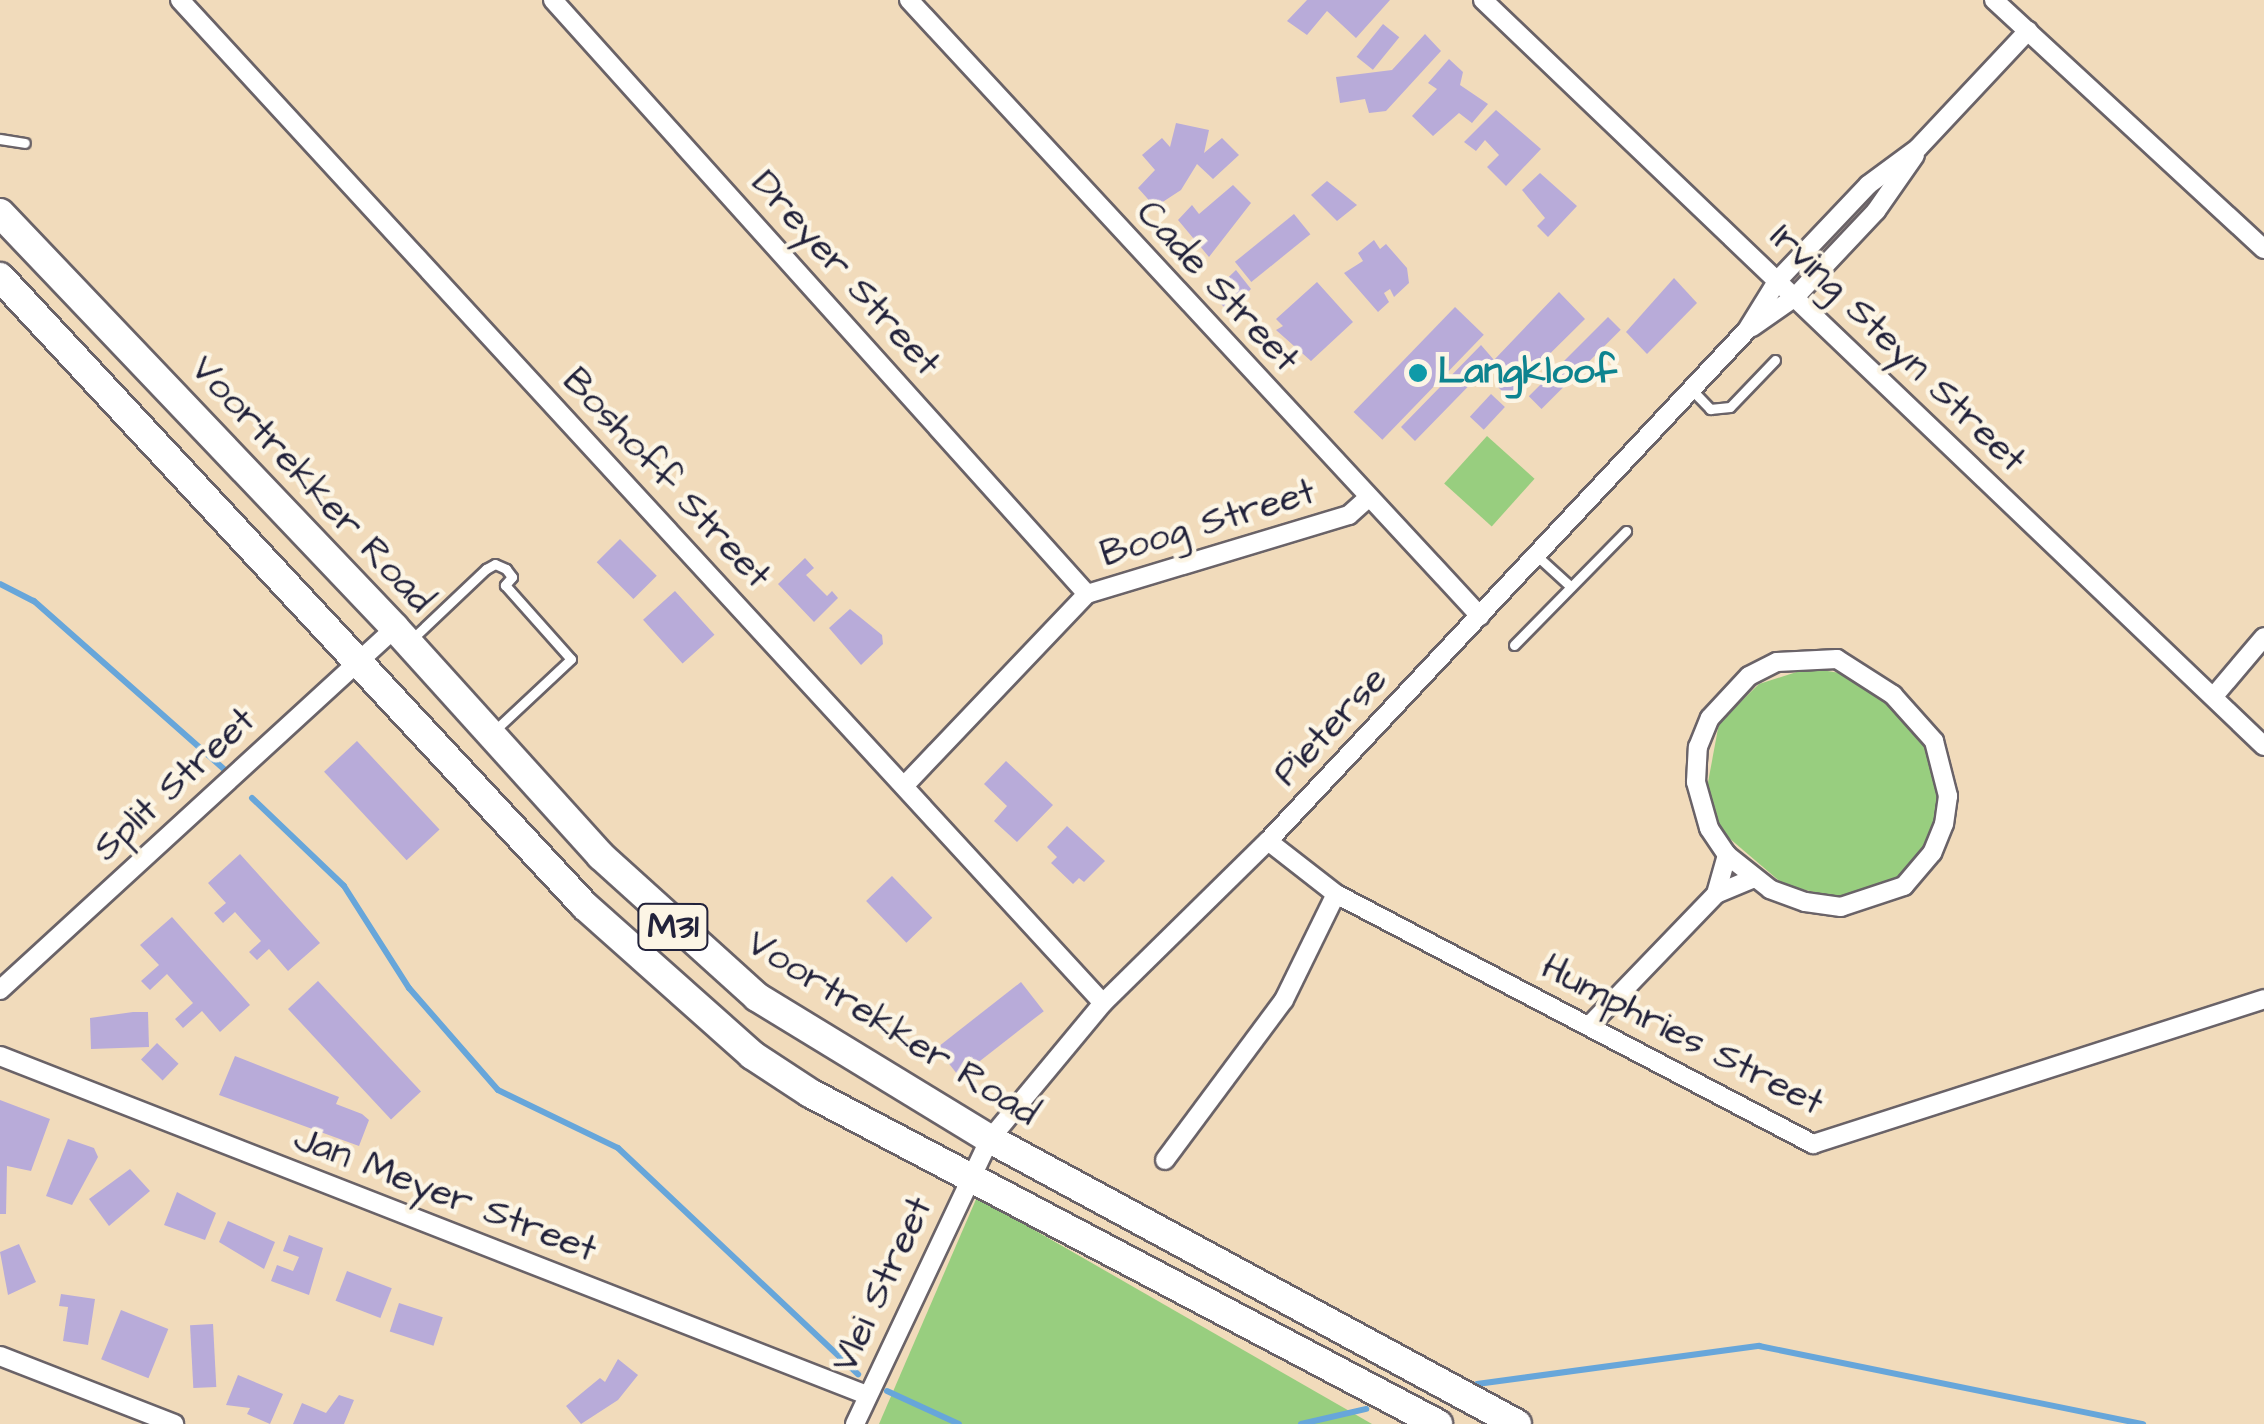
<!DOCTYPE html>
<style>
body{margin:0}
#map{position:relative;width:2264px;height:1424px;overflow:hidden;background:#f1dbbb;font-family:"Architects Daughter",sans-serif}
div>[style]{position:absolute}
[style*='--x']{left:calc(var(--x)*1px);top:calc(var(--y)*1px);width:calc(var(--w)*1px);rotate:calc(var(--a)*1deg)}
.green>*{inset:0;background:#98ce7f;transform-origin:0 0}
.stream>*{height:6px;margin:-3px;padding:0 3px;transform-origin:3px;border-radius:3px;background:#67a6da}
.building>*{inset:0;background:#b8abd9;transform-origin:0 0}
.roads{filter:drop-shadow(2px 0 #6a6368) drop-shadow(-2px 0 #6a6368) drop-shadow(0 2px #6a6368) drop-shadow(0 -2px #6a6368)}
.service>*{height:9px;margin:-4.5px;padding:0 4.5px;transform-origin:4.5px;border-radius:4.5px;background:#fff}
.minor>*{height:18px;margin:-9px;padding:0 9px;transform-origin:9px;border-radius:9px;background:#fff}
.primary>*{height:28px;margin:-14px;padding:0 14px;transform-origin:14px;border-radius:14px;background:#fff}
.dots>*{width:28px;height:28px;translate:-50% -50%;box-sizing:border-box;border:5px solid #fcf5e5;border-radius:50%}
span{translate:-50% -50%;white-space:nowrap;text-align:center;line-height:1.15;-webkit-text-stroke:9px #fcf5e5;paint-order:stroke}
.shield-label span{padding:2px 8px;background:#fcf5e5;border:2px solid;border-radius:8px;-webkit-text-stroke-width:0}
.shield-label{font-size:35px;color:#22223b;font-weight:700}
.street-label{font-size:38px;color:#22223b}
.culture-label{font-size:38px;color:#0d838f;font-weight:700}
.left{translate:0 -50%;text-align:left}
</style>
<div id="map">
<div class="green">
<i style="left:1487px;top:436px;width:64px;height:64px;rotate:42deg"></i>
<i style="clip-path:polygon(1809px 668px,1846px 674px,1881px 697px,1923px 738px,1941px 782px,1938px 827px,1917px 863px,1881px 890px,1840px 898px,1784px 885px,1722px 832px,1707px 788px,1719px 723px,1759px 684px)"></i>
<i style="clip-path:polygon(977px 1197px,1372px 1424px,879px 1424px)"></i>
</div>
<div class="stream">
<i style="--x:0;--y:584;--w:38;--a:27"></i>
<i style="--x:34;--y:601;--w:255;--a:41.5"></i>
<i style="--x:252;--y:798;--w:127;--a:43.7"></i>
<i style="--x:344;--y:886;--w:121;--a:57.5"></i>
<i style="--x:409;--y:988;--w:135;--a:48.9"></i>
<i style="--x:498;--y:1090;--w:133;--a:25.8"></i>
<i style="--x:618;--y:1148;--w:330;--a:43.3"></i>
<i style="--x:1477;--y:1384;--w:285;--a:-7.7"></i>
<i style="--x:1759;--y:1346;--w:392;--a:11.5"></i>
<i style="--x:887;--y:1391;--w:79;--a:24.6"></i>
<i style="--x:1301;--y:1424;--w:67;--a:-13"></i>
</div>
<div class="building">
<i style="clip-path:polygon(1307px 0,1390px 0,1356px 38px,1327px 11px,1307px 35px,1287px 21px)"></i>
<i style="left:1383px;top:24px;width:21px;height:42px;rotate:39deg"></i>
<i style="clip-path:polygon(1425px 34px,1441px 51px,1386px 111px,1369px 113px,1365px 99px,1340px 103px,1336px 77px,1392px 70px)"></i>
<i style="clip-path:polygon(1449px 59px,1463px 72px,1460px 85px,1488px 104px,1472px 123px,1459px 113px,1433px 136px,1412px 116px,1437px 89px,1428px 83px)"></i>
<i style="clip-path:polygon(1496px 110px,1541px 149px,1506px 186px,1487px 167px,1499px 155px,1485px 140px,1476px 151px,1464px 142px)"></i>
<i style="clip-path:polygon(1176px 123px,1209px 130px,1204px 153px,1222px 138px,1239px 155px,1213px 179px,1197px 164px,1181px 190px,1155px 207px,1138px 188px,1155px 170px,1142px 155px,1162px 138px,1170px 147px)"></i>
<i style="clip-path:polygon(1540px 173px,1577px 206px,1548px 237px,1537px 226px,1545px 218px,1522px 190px)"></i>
<i style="clip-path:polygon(1327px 181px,1357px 205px,1337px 221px,1311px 195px)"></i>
<i style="clip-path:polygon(1233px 185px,1251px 203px,1209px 257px,1178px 220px,1192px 205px,1199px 214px)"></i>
<i style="left:1294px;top:214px;width:26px;height:76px;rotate:51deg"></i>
<i style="clip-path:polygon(1374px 240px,1380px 249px,1386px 244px,1407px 268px,1409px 283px,1394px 297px,1390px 289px,1384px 293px,1389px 302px,1378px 312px,1344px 273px,1363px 261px,1358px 253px)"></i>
<i style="clip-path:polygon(1236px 270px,1251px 289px,1228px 312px,1212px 293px)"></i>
<i style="clip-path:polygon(1674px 278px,1697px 303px,1647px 354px,1626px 332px)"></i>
<i style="clip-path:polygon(1317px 282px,1353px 322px,1311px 361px,1276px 330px,1283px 326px,1276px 319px)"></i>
<i style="clip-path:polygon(1559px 292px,1585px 319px,1514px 389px,1512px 401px,1498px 387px,1506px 379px,1491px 363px,1415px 441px,1401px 427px,1481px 345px,1494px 360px)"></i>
<i style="left:1455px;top:307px;width:40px;height:146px;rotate:44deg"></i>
<i style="left:1608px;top:317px;width:18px;height:112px;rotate:45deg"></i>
<i style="left:1491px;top:394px;width:19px;height:31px;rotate:43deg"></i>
<i style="left:620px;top:539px;width:52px;height:33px;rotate:45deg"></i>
<i style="clip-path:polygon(805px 558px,814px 568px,806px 575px,827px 596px,832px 591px,838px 598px,814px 622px,778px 584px)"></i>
<i style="left:675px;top:591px;width:59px;height:43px;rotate:48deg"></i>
<i style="clip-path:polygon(850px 609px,882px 635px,883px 644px,861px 665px,829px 628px)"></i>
<i style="left:357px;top:741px;width:121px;height:45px;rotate:47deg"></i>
<i style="clip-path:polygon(1006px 761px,1053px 805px,1017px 842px,994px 821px,1007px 806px,984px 784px)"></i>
<i style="clip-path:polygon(1067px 826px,1105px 861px,1084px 882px,1079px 878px,1073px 884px,1051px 863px,1057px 857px,1047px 847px)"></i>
<i style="clip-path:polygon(240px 854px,320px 943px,288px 971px,269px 949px,257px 960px,249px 952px,261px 941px,235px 912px,223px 923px,214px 913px,226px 903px,208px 883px)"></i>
<i style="left:892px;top:876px;width:58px;height:36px;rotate:46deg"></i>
<i style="clip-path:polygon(172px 917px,250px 1005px,220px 1032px,202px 1011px,183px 1028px,175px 1019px,193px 1003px,167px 974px,150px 990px,141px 981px,159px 965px,140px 945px)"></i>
<i style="left:318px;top:981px;width:151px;height:41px;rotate:47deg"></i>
<i style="left:1021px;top:982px;width:37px;height:107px;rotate:52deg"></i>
<i style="clip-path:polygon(133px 1012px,148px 1012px,149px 1047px,91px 1049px,90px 1018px)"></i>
<i style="left:157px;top:1043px;width:30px;height:23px;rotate:44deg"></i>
<i style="clip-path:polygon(235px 1056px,339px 1097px,336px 1104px,362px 1114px,369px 1120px,359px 1146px,219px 1095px)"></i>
<i style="clip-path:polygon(0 1100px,50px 1119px,31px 1171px,7px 1166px,6px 1214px,0 1214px)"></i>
<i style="clip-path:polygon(68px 1139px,94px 1148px,98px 1157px,72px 1205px,46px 1196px)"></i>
<i style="clip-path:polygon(130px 1169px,150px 1191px,109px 1226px,89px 1199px)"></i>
<i style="clip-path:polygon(177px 1192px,216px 1213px,205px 1240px,164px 1225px)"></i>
<i style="clip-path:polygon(228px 1221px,275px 1242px,264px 1269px,219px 1242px)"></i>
<i style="clip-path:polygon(289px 1235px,323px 1248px,309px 1295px,271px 1281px,277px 1265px,293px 1271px,299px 1257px,283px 1251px)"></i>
<i style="clip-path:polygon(19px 1244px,36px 1282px,8px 1295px,0 1252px)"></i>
<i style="left:347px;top:1271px;width:48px;height:32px;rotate:21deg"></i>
<i style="clip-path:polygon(61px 1294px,95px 1299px,88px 1345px,63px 1341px,68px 1307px,59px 1306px)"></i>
<i style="left:399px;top:1303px;width:46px;height:30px;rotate:18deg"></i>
<i style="left:121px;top:1310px;width:51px;height:53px;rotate:22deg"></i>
<i style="left:213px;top:1324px;width:63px;height:23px;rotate:87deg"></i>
<i style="clip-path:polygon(618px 1359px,638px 1375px,618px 1400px,581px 1424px,566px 1406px,600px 1378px,605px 1382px)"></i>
<i style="clip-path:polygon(238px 1375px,283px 1394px,270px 1424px,247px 1414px,250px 1408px,226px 1405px)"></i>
<i style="clip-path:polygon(339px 1395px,354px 1400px,344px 1424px,293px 1424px,302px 1403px,326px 1413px)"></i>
</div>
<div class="roads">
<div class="service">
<i style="--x:0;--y:139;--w:25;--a:9"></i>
<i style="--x:1691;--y:389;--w:28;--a:46"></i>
<i style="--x:1710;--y:409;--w:20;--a:-6"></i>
<i style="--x:1730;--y:407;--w:65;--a:-46.2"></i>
<i style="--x:1536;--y:555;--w:47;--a:42.4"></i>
<i style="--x:410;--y:641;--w:105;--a:-43.5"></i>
<i style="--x:486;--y:569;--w:10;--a:-29"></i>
<i style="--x:495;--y:564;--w:12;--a:24"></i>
<i style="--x:506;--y:569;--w:10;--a:53"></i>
<i style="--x:512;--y:577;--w:11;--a:131"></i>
<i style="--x:505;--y:585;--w:99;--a:48.3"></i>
<i style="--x:571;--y:659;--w:105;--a:136.9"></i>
<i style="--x:1514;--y:645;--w:160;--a:-45.5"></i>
</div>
<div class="minor">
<i style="--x:180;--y:0;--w:1363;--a:47.38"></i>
<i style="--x:553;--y:0;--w:799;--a:48.04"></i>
<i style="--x:909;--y:0;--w:840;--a:47.17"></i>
<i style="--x:1483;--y:0;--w:1080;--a:43.69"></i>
<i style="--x:1994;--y:0;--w:367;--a:42.7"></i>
<i style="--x:1752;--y:327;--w:52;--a:-34.9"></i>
<i style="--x:1795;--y:297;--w:118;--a:-46.7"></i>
<i style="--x:1876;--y:211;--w:68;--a:-55.1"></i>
<i style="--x:2214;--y:696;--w:77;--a:-49.7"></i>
<i style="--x:904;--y:786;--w:265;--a:-46.4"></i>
<i style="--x:1087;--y:594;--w:274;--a:-16.8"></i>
<i style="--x:1349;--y:515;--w:24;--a:-42"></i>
<i style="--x:1268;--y:841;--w:86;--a:37.9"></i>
<i style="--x:1336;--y:894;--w:539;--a:27.66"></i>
<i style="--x:1813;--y:1144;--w:474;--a:-17.8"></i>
<i style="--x:1716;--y:894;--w:41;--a:-74.2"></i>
<i style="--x:1727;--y:855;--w:32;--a:-124"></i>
<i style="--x:1709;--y:828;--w:48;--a:-105.8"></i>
<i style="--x:1696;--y:782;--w:35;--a:-87"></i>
<i style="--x:1698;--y:747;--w:31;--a:-68"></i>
<i style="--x:1710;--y:718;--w:57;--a:-47.1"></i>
<i style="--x:1749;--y:676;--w:31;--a:-27"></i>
<i style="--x:1777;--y:662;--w:60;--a:-2.9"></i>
<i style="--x:1837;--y:659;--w:67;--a:32.7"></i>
<i style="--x:1893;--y:695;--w:62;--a:48.3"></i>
<i style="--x:1934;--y:741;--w:57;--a:75.7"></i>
<i style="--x:1948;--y:796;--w:28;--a:98"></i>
<i style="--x:1944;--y:824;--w:31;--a:112"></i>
<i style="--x:1932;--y:853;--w:43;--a:130.3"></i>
<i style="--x:1904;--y:886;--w:66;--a:161.6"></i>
<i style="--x:1841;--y:907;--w:36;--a:-172"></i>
<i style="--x:1805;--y:902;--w:37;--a:-160"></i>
<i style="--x:1770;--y:889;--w:55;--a:-141.7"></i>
<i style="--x:0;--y:990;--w:536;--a:-42.5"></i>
<i style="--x:1589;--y:1026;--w:183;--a:-46.1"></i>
<i style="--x:1716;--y:894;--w:41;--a:-22.8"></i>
<i style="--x:0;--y:1056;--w:931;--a:21.36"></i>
<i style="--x:1165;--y:1160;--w:199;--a:-53.4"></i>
<i style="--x:1284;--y:1000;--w:118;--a:-63.9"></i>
<i style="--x:0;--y:1356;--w:187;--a:21.3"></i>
<i style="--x:855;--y:1424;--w:315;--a:-64.7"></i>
<i style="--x:990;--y:1139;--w:177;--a:-50.3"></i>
<i style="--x:1103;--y:1003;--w:231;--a:-44.5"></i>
<i style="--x:1268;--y:841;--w:700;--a:-46.85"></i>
<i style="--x:1747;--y:330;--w:59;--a:-58.2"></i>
<i style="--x:1778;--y:280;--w:131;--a:-46.5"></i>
<i style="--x:1868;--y:185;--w:62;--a:-36.5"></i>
<i style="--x:1918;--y:148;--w:161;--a:-46.8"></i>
</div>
<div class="primary">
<i style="--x:0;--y:213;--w:573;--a:46.41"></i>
<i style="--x:395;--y:628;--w:307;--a:47.9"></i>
<i style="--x:601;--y:856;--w:210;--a:42.1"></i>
<i style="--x:757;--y:997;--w:273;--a:31.4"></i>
<i style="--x:990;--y:1139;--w:599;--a:28.4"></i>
<i style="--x:0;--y:277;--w:859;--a:47.08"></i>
<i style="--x:585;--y:906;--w:224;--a:41.7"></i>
<i style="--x:752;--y:1055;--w:69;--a:33.2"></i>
<i style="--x:810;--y:1093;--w:710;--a:27.79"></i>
</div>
</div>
<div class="dots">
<i style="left:1418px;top:373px;background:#0f9aa8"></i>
</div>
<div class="shield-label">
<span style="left:673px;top:927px">M31</span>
</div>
<div class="street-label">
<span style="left:845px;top:274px;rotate:48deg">Dreyer Street</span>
<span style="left:1217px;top:287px;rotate:47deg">Cade Street</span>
<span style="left:1897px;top:349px;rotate:44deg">Irving Steyn Street</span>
<span style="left:666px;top:479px;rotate:47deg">Boshoff Street</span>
<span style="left:311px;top:485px;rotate:47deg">Voortrekker Road</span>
<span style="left:1208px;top:524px;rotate:-17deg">Boog Street</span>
<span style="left:1331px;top:727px;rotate:-47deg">Pieterse</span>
<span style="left:175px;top:785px;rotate:-43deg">Split Street</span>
<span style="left:892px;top:1029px;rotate:32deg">Voortrekker Road</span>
<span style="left:1682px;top:1036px;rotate:27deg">Humphries Street</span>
<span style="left:445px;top:1195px;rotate:21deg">Jan Meyer Street</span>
<span style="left:883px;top:1285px;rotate:-65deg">Vlei Street</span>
</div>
<div class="culture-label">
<span class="left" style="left:1438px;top:373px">Langkloof</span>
</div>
</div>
